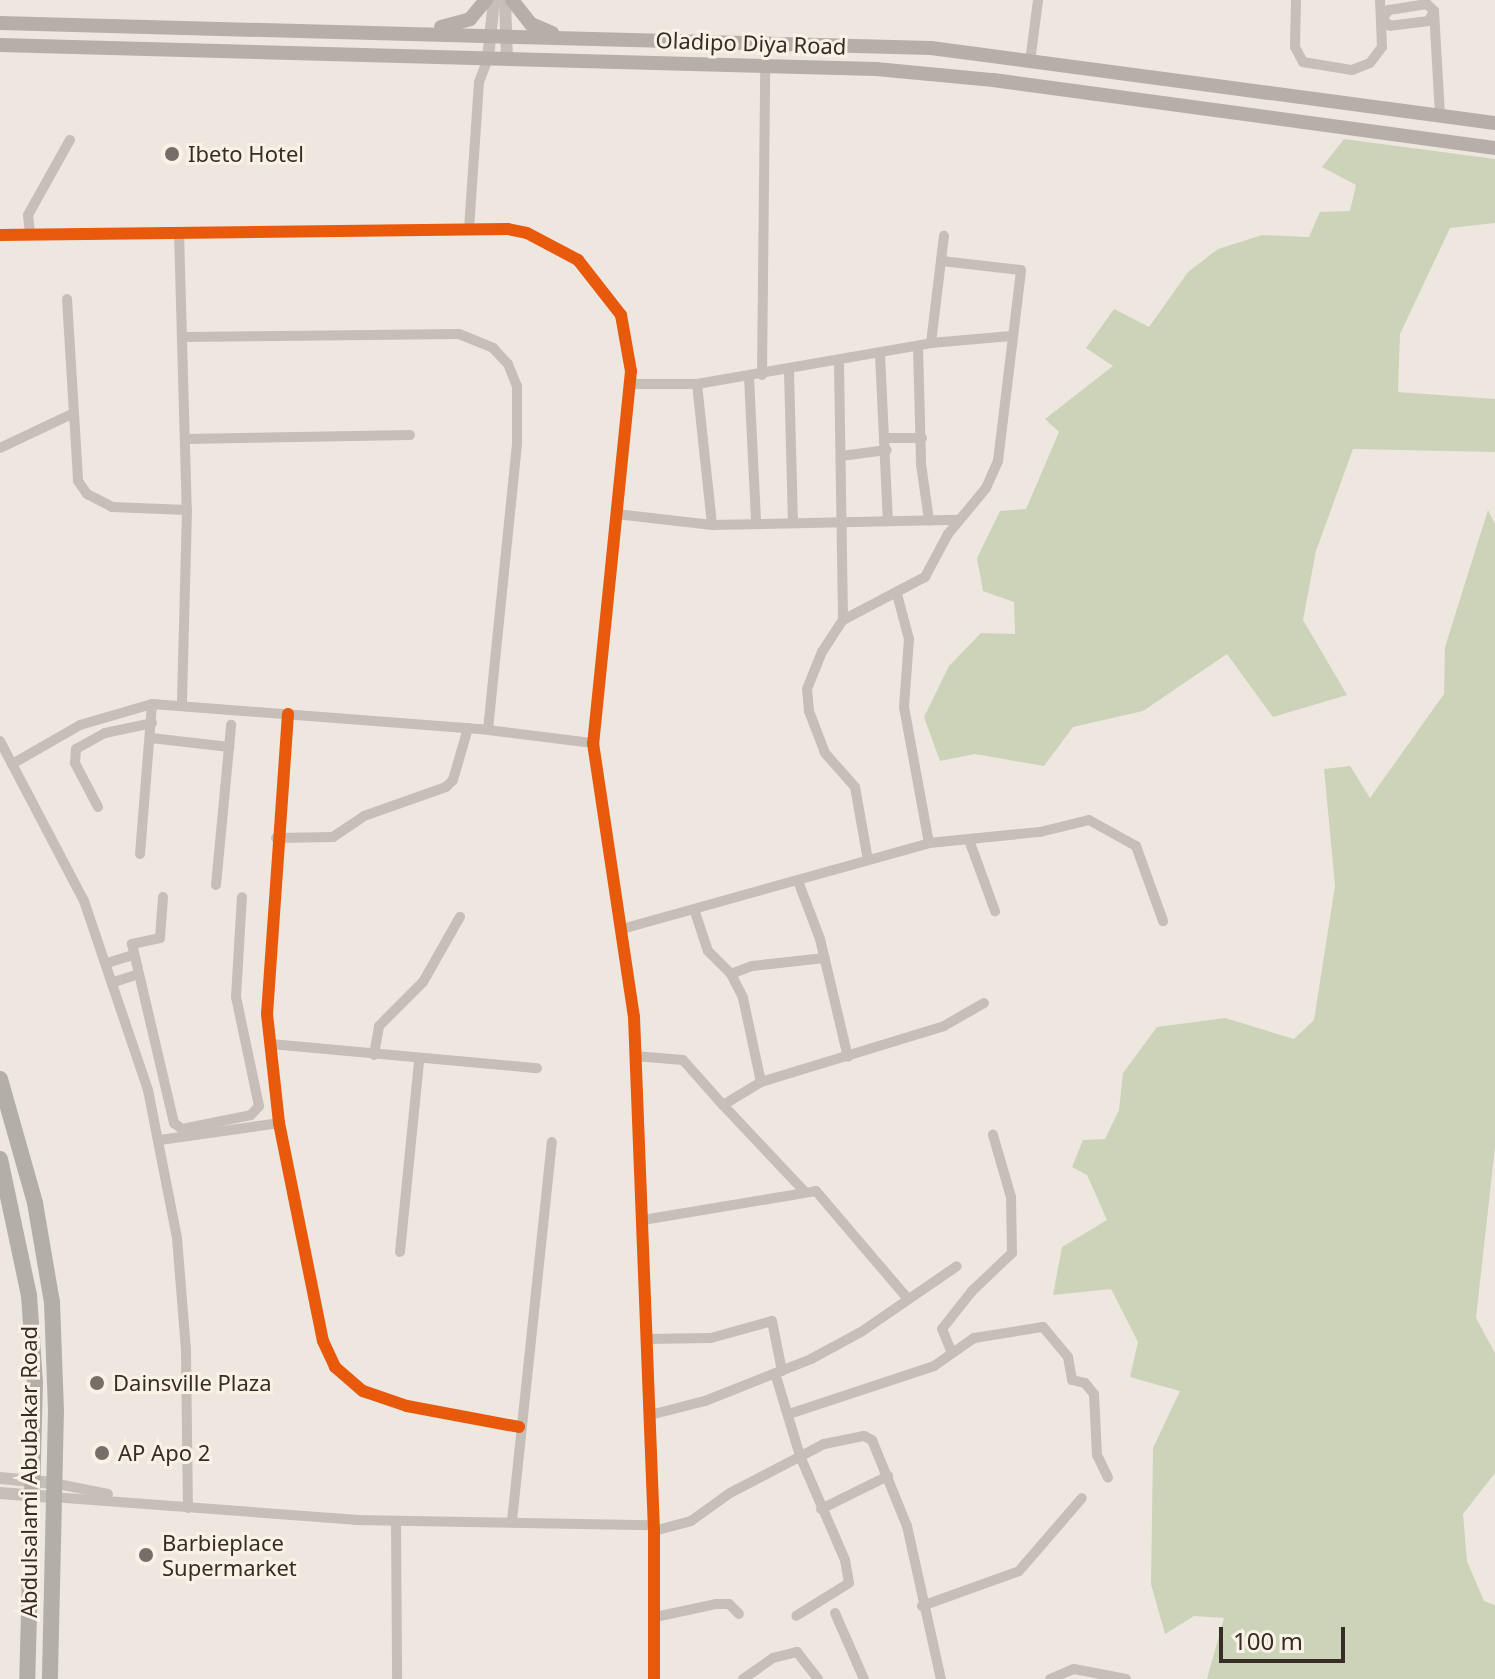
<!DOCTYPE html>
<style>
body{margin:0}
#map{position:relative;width:1495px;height:1679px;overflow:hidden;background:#ede7e0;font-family:"Noto Sans",sans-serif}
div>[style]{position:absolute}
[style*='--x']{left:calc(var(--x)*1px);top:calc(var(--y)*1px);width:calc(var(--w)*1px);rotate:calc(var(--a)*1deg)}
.green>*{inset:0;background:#cdd3b9}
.minor>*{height:10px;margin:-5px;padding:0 5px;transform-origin:5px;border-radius:5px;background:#c6bfb8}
.tertiary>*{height:12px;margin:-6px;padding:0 6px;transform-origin:6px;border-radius:6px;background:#c6bfb8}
.secondary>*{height:14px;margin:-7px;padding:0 7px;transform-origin:7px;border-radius:7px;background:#b6afa9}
.primary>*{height:16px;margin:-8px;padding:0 8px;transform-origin:8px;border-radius:8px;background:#b4aea8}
.cycleway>*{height:12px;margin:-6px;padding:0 6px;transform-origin:6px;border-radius:6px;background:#e8590c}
.dots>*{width:22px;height:22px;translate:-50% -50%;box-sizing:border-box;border:4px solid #faf2e6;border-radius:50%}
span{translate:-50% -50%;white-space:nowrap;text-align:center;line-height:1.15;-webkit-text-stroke:6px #faf2e6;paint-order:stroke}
.street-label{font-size:22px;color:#372d27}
.poi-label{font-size:22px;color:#372d27}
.left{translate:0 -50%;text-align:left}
.scale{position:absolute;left:1219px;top:1627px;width:126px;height:36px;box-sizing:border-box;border:4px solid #372d27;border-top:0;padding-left:10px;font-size:24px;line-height:28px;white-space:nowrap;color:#372d27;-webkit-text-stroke:6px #faf2e6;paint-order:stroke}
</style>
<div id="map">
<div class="green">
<i style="clip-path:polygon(1344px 139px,1495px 159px,1495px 223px,1450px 228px,1400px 334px,1398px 392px,1495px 399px,1495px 452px,1353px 449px,1316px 551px,1303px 620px,1347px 695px,1273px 717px,1227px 654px,1143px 711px,1073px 727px,1044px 766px,975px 754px,940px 761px,924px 717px,949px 666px,981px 633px,1015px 634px,1014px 602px,983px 591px,977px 558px,1000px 511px,1026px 509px,1059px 432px,1045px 419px,1113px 366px,1086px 348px,1114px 309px,1149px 327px,1188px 272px,1218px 249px,1262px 235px,1309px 237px,1320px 212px,1350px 211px,1356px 185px,1322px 167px)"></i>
<i style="clip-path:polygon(1488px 510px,1495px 524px,1495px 1147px,1476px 1318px,1495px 1353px,1495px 1473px,1463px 1514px,1467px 1561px,1484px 1601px,1495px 1605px,1495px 1679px,1207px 1679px,1224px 1618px,1194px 1616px,1165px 1634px,1151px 1584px,1153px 1448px,1180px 1391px,1130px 1377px,1138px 1342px,1111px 1289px,1053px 1295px,1062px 1247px,1107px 1220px,1087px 1175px,1072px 1167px,1083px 1140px,1105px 1139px,1119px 1110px,1123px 1073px,1157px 1027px,1225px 1018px,1294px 1039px,1314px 1020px,1335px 886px,1324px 769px,1350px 766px,1370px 798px,1444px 694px,1445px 647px)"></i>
</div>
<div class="minor">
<i style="--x:1296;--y:0;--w:47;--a:91.2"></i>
<i style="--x:1295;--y:47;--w:17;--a:62"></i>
<i style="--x:1303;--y:62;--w:50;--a:9.3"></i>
<i style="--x:1352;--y:70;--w:19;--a:-21"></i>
<i style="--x:1370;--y:63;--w:20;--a:-53"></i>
<i style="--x:1382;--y:47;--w:47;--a:-92.4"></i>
<i style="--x:1434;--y:11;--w:11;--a:117"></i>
<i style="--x:1429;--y:21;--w:39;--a:173"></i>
<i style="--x:1390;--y:26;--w:11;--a:-135"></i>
<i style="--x:1382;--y:18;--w:11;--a:-49"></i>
<i style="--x:1389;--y:10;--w:38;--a:-9"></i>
<i style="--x:1427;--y:4;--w:10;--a:45"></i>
<i style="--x:1434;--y:11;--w:105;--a:86.7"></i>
<i style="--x:1030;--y:62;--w:63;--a:-82.6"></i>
<i style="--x:469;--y:229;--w:147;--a:-86.1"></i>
<i style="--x:479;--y:82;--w:26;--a:-69"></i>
<i style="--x:179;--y:232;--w:278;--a:88.4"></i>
<i style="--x:187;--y:510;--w:193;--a:91.5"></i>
<i style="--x:30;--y:234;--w:19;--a:-96"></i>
<i style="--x:28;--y:215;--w:86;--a:-60.8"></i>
<i style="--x:0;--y:235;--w:508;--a:-0.68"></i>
<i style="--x:508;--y:229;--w:19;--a:12"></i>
<i style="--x:527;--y:233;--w:58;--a:27.9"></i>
<i style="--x:578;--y:260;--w:70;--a:52"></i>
<i style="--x:621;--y:315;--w:57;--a:79.9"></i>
<i style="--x:631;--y:371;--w:374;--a:95.8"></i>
<i style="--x:593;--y:743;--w:277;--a:81.5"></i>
<i style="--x:634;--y:1017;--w:514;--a:87.77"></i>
<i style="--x:654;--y:1531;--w:148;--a:90"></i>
<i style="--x:67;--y:299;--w:182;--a:86.5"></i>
<i style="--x:78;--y:481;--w:16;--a:55"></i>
<i style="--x:87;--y:494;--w:28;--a:27"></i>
<i style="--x:112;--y:507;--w:75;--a:2.3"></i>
<i style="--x:183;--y:337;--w:276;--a:-0.6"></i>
<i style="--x:459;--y:334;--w:37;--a:22"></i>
<i style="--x:493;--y:348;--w:22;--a:47"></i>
<i style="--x:508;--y:364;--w:24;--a:68"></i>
<i style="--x:517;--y:386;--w:58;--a:90"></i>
<i style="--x:517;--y:444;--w:287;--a:95.8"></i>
<i style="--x:931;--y:343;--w:108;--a:-83.1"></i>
<i style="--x:918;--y:346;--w:118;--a:88.5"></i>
<i style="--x:921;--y:464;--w:57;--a:81.9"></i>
<i style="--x:880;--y:354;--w:167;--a:87.3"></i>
<i style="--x:839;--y:363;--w:257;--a:89.1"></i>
<i style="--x:789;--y:371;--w:151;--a:88.5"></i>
<i style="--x:762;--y:375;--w:310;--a:-89.4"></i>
<i style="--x:749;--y:377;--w:145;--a:87.2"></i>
<i style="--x:630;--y:384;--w:67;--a:0"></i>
<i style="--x:697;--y:384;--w:238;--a:-9.9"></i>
<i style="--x:931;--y:343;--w:80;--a:-5"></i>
<i style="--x:697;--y:384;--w:142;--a:83.9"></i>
<i style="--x:887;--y:438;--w:35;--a:0"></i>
<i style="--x:185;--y:439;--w:225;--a:-1"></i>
<i style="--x:0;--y:448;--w:80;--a:-25.3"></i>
<i style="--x:841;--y:456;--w:46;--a:-7.4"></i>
<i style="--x:616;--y:514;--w:97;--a:6.5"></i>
<i style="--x:712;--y:525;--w:247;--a:-1.2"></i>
<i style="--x:897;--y:594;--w:47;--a:75.1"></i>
<i style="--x:909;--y:639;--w:68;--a:94.2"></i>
<i style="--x:904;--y:707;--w:138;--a:79.6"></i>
<i style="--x:288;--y:714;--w:301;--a:94"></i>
<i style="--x:267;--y:1014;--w:110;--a:83.7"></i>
<i style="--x:279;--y:1123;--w:222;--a:78.6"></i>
<i style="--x:323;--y:1341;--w:29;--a:65"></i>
<i style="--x:335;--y:1367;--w:37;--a:41"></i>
<i style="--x:363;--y:1391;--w:46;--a:18.8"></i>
<i style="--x:407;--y:1406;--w:114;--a:10.6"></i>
<i style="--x:151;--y:738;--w:79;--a:6.6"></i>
<i style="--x:0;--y:741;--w:181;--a:62.3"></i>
<i style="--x:84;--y:901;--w:200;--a:71.3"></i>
<i style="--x:148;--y:1090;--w:151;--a:78.9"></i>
<i style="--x:177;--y:1238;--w:112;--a:85.4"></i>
<i style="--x:186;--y:1350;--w:158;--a:89.3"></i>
<i style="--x:12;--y:764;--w:78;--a:-29.8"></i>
<i style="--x:80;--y:725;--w:75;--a:-16.3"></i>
<i style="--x:152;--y:704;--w:337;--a:4.4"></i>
<i style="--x:488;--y:730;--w:106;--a:7.1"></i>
<i style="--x:98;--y:807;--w:50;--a:-117.6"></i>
<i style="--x:75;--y:763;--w:14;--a:-86"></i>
<i style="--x:76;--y:749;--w:33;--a:-29"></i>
<i style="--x:105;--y:733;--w:48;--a:-12"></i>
<i style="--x:276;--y:838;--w:57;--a:-1"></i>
<i style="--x:333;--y:837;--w:37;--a:-34"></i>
<i style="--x:364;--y:816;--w:87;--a:-19.5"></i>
<i style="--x:446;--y:787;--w:10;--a:-45"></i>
<i style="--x:453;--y:780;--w:54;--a:-73.9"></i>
<i style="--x:969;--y:840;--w:76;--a:69.9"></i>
<i style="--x:140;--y:854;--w:150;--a:-85.4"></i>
<i style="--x:868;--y:860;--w:74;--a:-100.1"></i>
<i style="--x:855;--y:787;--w:45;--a:-131.4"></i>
<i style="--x:825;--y:753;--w:45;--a:-110.9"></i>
<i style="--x:809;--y:711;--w:22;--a:-95"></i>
<i style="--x:807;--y:689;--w:40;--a:-68"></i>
<i style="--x:822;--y:652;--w:38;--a:-57"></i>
<i style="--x:843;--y:620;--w:93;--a:-27.7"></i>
<i style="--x:925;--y:577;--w:49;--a:-61.9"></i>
<i style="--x:948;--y:534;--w:60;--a:-50.4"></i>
<i style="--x:986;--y:488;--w:30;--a:-66"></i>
<i style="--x:998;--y:461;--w:192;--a:-83.1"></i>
<i style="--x:1021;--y:270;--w:80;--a:-173.5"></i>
<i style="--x:798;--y:881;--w:62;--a:69.2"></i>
<i style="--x:820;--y:939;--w:121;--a:76.7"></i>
<i style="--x:216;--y:885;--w:161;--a:-84.6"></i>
<i style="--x:163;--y:897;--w:41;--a:94.2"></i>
<i style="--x:160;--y:938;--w:29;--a:168"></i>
<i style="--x:132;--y:944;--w:184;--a:76.8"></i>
<i style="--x:174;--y:1123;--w:10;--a:37"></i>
<i style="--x:182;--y:1129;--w:70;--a:-11.5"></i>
<i style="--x:251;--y:1115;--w:12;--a:-48"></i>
<i style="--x:259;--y:1106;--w:111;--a:-101.9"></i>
<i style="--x:236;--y:997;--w:100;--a:-86.6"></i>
<i style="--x:695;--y:912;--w:41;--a:71.6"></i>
<i style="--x:708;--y:951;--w:33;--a:45"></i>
<i style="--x:731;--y:974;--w:27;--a:63"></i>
<i style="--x:743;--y:998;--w:86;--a:77.9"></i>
<i style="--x:622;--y:929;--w:319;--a:-15.6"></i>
<i style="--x:929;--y:843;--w:112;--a:-5.7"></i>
<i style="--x:1040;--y:832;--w:50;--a:-13.8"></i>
<i style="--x:1089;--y:820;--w:54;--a:29"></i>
<i style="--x:1136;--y:846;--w:80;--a:70.2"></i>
<i style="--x:107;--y:963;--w:28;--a:-17"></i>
<i style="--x:731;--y:974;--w:22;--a:-21"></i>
<i style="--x:752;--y:966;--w:73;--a:-6.3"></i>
<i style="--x:114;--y:982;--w:26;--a:-18"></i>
<i style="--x:271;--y:1044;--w:267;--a:5.2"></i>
<i style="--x:374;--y:1055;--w:29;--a:-80"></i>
<i style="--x:379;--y:1026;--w:62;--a:-45"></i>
<i style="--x:423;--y:982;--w:75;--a:-60.4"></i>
<i style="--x:635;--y:1056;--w:48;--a:4.8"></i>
<i style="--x:683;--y:1060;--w:60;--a:48.4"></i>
<i style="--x:723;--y:1105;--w:44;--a:-31.2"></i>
<i style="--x:761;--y:1082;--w:191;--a:-17"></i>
<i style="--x:944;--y:1026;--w:46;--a:-29.9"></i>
<i style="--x:723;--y:1105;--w:117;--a:46.7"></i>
<i style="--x:160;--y:1140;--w:120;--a:-8.1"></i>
<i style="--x:643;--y:1220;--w:175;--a:-9.5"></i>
<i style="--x:816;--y:1191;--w:140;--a:49.6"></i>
<i style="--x:400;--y:1252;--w:193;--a:-84.3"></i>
<i style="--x:646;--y:1339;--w:65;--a:-0.9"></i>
<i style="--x:711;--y:1338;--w:63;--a:-15.6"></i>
<i style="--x:772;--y:1321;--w:51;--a:78.7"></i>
<i style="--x:951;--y:1351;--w:24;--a:-112"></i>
<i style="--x:942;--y:1329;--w:48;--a:-51.7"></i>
<i style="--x:972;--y:1291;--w:55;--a:-43.5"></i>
<i style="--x:1012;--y:1253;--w:56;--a:-91"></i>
<i style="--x:1011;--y:1197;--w:65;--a:-106.2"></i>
<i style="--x:775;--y:1373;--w:87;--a:73.2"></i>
<i style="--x:800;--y:1456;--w:113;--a:66.6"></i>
<i style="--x:845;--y:1560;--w:23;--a:80"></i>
<i style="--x:849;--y:1583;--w:62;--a:148.1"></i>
<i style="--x:789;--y:1414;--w:153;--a:-18.3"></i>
<i style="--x:934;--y:1366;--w:49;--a:-35"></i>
<i style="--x:974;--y:1338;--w:70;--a:-9.1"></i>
<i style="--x:1043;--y:1327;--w:39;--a:50"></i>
<i style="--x:1068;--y:1357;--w:23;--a:80"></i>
<i style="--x:1072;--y:1380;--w:13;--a:13"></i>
<i style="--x:1085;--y:1383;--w:14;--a:51"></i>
<i style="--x:1094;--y:1394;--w:61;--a:87.2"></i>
<i style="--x:1097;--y:1455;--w:25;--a:64"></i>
<i style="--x:650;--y:1415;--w:57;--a:-14.3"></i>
<i style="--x:705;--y:1401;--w:114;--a:-21.6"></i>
<i style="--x:811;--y:1359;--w:57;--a:-28.4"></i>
<i style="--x:861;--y:1332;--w:116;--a:-34.5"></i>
<i style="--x:53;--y:1483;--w:56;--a:11.3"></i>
<i style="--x:52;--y:1497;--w:304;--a:4.3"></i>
<i style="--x:355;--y:1520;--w:298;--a:1"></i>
<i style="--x:821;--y:1509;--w:75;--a:-26.2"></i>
<i style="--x:396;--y:1521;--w:158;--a:89.6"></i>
<i style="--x:512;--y:1521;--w:381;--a:-84"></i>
<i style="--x:654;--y:1531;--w:38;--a:-15"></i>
<i style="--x:691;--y:1521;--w:48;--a:-35.7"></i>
<i style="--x:730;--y:1493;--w:106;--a:-27.5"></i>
<i style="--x:824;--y:1444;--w:41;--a:-11.3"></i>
<i style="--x:864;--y:1436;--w:9;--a:27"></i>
<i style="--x:872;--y:1440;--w:93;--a:67.9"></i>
<i style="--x:907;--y:1526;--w:157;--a:77.5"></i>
<i style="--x:922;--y:1606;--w:103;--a:-19.8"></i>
<i style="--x:1019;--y:1571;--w:96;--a:-49.2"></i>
<i style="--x:835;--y:1613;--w:72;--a:66.3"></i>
<i style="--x:655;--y:1617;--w:62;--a:-12"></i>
<i style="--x:716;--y:1604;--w:13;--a:0"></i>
<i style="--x:729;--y:1604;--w:14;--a:45"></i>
<i style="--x:743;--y:1679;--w:37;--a:-35"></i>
<i style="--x:773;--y:1658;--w:25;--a:-14"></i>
<i style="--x:797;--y:1652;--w:34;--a:52"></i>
<i style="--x:1050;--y:1679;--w:26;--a:-23"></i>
<i style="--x:1074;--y:1669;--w:53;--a:10.9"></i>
</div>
<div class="tertiary">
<i style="--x:505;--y:0;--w:59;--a:88.1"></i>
<i style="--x:488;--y:58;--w:58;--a:-84.1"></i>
<i style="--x:0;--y:1478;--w:53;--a:5.4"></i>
<i style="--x:0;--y:1493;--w:52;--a:4.4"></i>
</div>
<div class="secondary">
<i style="--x:512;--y:0;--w:31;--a:52"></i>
<i style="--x:531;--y:24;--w:23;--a:23"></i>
<i style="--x:0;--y:23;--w:931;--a:1.54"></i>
<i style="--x:931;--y:48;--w:569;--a:7.57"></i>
<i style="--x:441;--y:27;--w:30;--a:-15"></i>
<i style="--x:470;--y:19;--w:25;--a:-50"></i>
<i style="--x:0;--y:45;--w:876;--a:1.57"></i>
<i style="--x:876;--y:69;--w:118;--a:5.4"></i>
<i style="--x:993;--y:80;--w:507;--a:7.71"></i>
</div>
<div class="primary">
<i style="--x:0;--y:1079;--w:129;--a:74.2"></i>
<i style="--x:35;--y:1203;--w:100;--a:80.3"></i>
<i style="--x:52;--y:1302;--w:108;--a:87.9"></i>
<i style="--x:56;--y:1410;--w:269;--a:91.3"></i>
<i style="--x:0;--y:1159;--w:139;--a:78"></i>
<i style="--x:29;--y:1295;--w:88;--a:86.1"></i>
<i style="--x:35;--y:1383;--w:296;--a:91.5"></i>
</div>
<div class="cycleway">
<i style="--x:0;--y:235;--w:508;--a:-0.68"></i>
<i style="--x:508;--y:229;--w:19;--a:12"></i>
<i style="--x:527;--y:233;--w:58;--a:27.9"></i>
<i style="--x:578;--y:260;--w:70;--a:52"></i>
<i style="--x:621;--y:315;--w:57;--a:79.9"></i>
<i style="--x:631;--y:371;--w:374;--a:95.8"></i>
<i style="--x:593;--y:743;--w:277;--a:81.5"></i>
<i style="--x:634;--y:1017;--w:514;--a:87.77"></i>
<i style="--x:654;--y:1531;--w:148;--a:90"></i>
<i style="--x:288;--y:714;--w:301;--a:94"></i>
<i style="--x:267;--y:1014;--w:110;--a:83.7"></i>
<i style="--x:279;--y:1123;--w:222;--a:78.6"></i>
<i style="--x:323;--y:1341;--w:29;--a:65"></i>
<i style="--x:335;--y:1367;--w:37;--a:41"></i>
<i style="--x:363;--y:1391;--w:46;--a:18.8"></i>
<i style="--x:407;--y:1406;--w:114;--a:10.6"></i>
</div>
<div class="dots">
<i style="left:172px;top:154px;background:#776e68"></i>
<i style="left:97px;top:1383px;background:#776e68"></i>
<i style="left:102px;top:1453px;background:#776e68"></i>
<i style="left:146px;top:1555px;background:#776e68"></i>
</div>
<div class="street-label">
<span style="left:751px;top:43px;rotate:2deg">Oladipo Diya Road</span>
<span style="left:29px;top:1472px;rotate:-90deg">Abdulsalami Abubakar Road</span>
</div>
<div class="poi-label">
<span class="left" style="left:188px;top:154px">Ibeto Hotel</span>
<span class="left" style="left:113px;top:1383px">Dainsville Plaza</span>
<span class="left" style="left:118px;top:1453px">AP Apo 2</span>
<span class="left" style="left:162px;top:1555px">Barbieplace<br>Supermarket</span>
</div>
<div class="scale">100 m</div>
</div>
